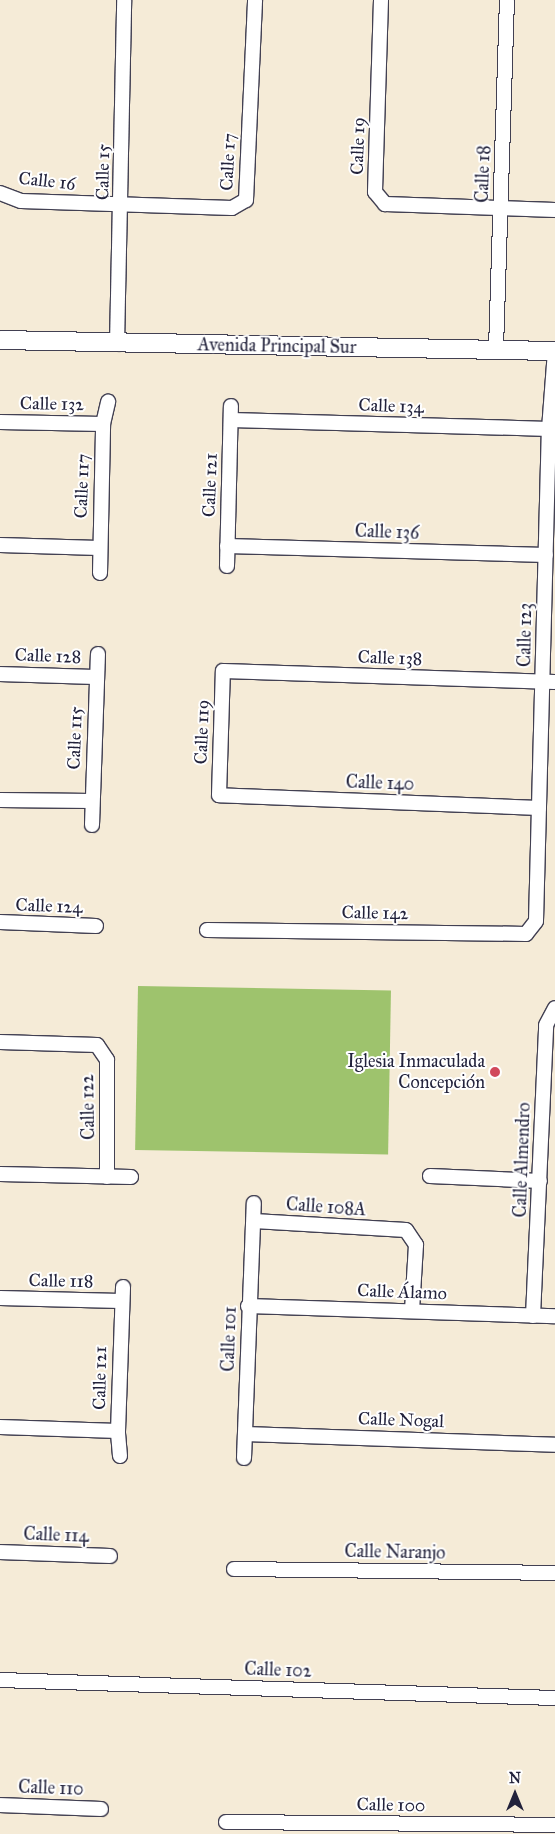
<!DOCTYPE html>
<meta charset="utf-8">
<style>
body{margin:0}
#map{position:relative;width:555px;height:1834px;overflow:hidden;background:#f5ebd7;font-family:"IM FELL Great Primer",serif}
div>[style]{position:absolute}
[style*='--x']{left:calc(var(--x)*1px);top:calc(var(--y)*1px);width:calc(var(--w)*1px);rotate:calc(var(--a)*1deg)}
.green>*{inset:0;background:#9ec36d;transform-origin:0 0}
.roads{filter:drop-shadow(1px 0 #424052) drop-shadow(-1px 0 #424052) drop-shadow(0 1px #424052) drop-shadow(0 -1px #424052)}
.minor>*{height:14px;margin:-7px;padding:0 7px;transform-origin:7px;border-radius:7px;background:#fff}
.tertiary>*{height:18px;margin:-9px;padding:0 9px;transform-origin:9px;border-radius:9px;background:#fff}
.dots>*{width:14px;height:14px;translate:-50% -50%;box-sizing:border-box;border:2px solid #fff;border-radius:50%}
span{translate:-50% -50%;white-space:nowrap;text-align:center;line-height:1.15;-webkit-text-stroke:4px #fff;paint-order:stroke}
.street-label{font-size:18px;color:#22223b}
.poi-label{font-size:18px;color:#22223b}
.right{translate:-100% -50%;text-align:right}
.north{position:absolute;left:490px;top:1769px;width:50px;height:50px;-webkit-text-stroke:4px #fff;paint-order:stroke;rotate:0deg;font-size:14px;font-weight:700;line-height:20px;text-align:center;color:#22223b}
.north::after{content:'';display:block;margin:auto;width:18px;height:22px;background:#22223b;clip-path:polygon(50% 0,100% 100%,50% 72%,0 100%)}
</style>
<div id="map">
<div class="green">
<i style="left:138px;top:986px;width:253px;height:164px;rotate:1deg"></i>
</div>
<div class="roads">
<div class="minor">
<i style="--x:381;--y:0;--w:192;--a:91.8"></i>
<i style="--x:375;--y:192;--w:16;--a:50"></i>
<i style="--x:385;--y:204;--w:170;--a:2"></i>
<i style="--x:0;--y:193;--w:22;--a:21"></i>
<i style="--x:21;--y:201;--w:211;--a:1.9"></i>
<i style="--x:232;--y:208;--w:16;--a:-30"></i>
<i style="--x:246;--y:200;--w:200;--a:-87.4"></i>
<i style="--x:117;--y:344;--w:344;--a:-88.8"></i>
<i style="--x:496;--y:349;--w:349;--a:-88.2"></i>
<i style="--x:231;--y:420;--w:318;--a:1.6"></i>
<i style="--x:0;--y:422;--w:103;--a:1.1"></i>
<i style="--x:0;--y:545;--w:99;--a:1.7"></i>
<i style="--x:227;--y:546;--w:319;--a:1.6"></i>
<i style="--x:227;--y:566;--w:160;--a:-88.6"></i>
<i style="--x:100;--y:573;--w:149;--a:-88.8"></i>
<i style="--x:103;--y:424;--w:23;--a:-77"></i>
<i style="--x:0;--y:674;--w:96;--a:1.8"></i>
<i style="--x:0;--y:800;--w:92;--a:0.6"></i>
<i style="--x:539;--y:808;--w:320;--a:-177.7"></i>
<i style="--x:219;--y:795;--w:124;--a:-88.2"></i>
<i style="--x:223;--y:671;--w:332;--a:1.9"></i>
<i style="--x:92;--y:825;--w:171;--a:-88"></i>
<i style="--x:0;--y:922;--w:96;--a:2.4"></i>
<i style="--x:207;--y:930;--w:319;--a:0.7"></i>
<i style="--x:526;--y:934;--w:16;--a:-52"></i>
<i style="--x:536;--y:921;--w:492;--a:-88.5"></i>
<i style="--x:549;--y:429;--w:78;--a:-85.6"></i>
<i style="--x:0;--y:1042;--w:97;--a:1.8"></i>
<i style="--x:97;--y:1045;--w:18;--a:56"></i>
<i style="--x:107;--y:1060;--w:117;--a:90"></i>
<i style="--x:0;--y:1174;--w:131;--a:1.3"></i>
<i style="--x:430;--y:1176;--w:110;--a:2.6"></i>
<i style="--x:254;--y:1221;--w:152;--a:3.4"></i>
<i style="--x:406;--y:1230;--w:18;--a:56"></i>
<i style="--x:416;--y:1245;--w:66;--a:93.5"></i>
<i style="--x:0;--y:1298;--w:121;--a:1.4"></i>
<i style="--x:248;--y:1306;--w:307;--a:1.9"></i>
<i style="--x:533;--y:1316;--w:291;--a:-87.4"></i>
<i style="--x:546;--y:1025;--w:19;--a:-62"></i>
<i style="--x:0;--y:1427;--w:118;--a:1.9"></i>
<i style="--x:245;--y:1434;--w:310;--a:2"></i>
<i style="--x:120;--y:1456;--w:25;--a:-95"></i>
<i style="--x:118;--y:1431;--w:144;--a:-88"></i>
<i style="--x:244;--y:1458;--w:255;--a:-87.8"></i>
<i style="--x:0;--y:1552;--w:110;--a:2.1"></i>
<i style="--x:234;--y:1569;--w:321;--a:0.7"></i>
<i style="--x:0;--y:1680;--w:555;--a:1.86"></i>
<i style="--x:0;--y:1805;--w:101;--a:2.3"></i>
<i style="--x:226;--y:1822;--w:329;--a:0.5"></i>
</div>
<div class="tertiary">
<i style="--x:0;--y:340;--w:555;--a:1.14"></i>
</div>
</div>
<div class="dots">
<i style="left:495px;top:1072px;background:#d1495b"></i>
</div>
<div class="street-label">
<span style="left:358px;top:146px;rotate:-88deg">Calle 19</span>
<span style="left:228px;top:162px;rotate:-87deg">Calle 17</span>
<span style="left:103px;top:172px;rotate:-89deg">Calle 15</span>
<span style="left:483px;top:174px;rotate:-88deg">Calle 18</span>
<span style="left:47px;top:181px;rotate:6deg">Calle 16</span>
<span style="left:277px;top:346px;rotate:1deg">Avenida Principal Sur</span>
<span style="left:52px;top:404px;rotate:1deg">Calle 132</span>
<span style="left:391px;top:406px;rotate:2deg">Calle 134</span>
<span style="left:210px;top:485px;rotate:-88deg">Calle 121</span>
<span style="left:82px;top:486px;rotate:-88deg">Calle 117</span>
<span style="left:387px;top:532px;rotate:2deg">Calle 136</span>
<span style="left:525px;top:635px;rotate:-89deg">Calle 123</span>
<span style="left:48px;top:656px;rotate:2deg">Calle 128</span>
<span style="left:390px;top:658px;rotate:2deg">Calle 138</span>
<span style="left:202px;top:732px;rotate:-88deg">Calle 119</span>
<span style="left:75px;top:738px;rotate:-88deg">Calle 115</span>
<span style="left:380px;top:783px;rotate:2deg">Calle 140</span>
<span style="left:49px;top:906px;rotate:2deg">Calle 124</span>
<span style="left:375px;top:913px;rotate:1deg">Calle 142</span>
<span style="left:88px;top:1107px;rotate:-91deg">Calle 122</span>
<span style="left:522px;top:1160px;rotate:-88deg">Calle Almendro</span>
<span style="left:326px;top:1207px;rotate:4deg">Calle 108A</span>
<span style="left:61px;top:1281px;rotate:1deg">Calle 118</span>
<span style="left:402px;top:1292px;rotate:2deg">Calle Álamo</span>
<span style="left:229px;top:1339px;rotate:-88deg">Calle 101</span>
<span style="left:100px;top:1378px;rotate:-89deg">Calle 121</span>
<span style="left:401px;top:1420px;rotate:2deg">Calle Nogal</span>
<span style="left:56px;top:1535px;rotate:2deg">Calle 114</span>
<span style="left:395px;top:1552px;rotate:1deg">Calle Naranjo</span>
<span style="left:278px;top:1670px;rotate:2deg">Calle 102</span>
<span style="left:51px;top:1788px;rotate:2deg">Calle 110</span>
<span style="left:391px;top:1805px;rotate:1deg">Calle 100</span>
</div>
<div class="poi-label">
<span class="right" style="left:485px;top:1072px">Iglesia Inmaculada<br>Concepción</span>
</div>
<div class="north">N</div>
</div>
